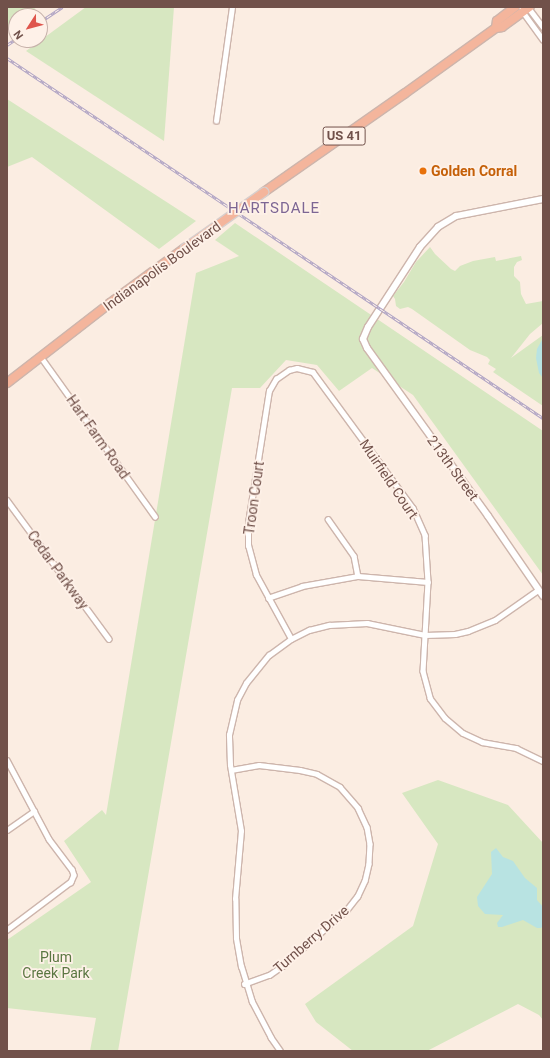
<!DOCTYPE html>
<style>
body{margin:0}
#map{position:relative;width:550px;height:1058px;overflow:hidden;background:#fbede2;font-family:Roboto,sans-serif}
div>[style]{position:absolute}
[style*='--x']{left:calc(var(--x)*1px);top:calc(var(--y)*1px);width:calc(var(--w)*1px);rotate:calc(var(--a)*1deg)}
.green>*{inset:0;background:#d7e7c1}
.water>*{inset:0;background:#b8e3e2}
.roads{filter:drop-shadow(1px 0 #cdb5ac) drop-shadow(-1px 0 #cdb5ac) drop-shadow(0 1px #cdb5ac) drop-shadow(0 -1px #cdb5ac)}
.minor>*{height:4.5px;margin:-2.25px;padding:0 2.25px;transform-origin:2.25px;border-radius:2.25px;background:#fff}
.tertiary>*{height:6px;margin:-3px;padding:0 3px;transform-origin:3px;border-radius:3px;background:#fff}
.trunk>*{height:8px;margin:-4px;padding:0 4px;transform-origin:4px;border-radius:4px;background:#f4b59c}
.rail>*{height:3px;margin-top:-1.5px;transform-origin:0;background:repeating-linear-gradient(90deg,#fef1e8 0 4.5px,#aea2c3 0 9px);box-sizing:border-box;border-block:1px solid #aea2c3}
.bridges{filter:drop-shadow(1px 0 #d7cecc) drop-shadow(-1px 0 #d7cecc) drop-shadow(0 1px #d7cecc) drop-shadow(0 -1px #d7cecc)}
.trunk-bridge>*{height:8px;margin:-4px;padding:0 4px;transform-origin:4px;border-radius:4px;background:#f4b59c}
.dots>*{width:11px;height:11px;translate:-50% -50%;box-sizing:border-box;border:2px solid #fef1e8;border-radius:50%}
span{translate:-50% -50%;white-space:nowrap;text-align:center;line-height:1.15;-webkit-text-stroke:3.5px #fef1e8;paint-order:stroke}
.shield-label span{padding:1px 3px;background:#fef1e8;border:1px solid;border-radius:3px;-webkit-text-stroke-width:0}
.shield-label{font-size:13px;color:#71514a;font-weight:700}
.food-label{font-size:14px;color:#c56008;font-weight:700}
.left{translate:0 -50%;text-align:left}
.street-label{font-size:14px;color:#71514a}
.park-label{font-size:14px;color:#5b7742}
.neighbourhood-label{font-size:15px;color:#7d6694;letter-spacing:1px}
.frame{position:absolute;inset:0;border:8px solid #71514a;pointer-events:none}
.north{position:absolute;left:8px;top:8px;width:40px;height:40px;box-sizing:border-box;background:#fef1e8;border:1px solid #c6b1a9;border-radius:50%;rotate:234deg;font-size:11px;font-weight:700;line-height:16px;text-align:center;color:#71514a}
.north::after{content:'';display:block;margin:auto;width:14px;height:18px;background:#df554c;clip-path:polygon(50% 0,100% 100%,50% 72%,0 100%)}
</style>
<div id="map">
<div class="green">
<i style="clip-path:polygon(7px 7px,37px 7px,25px 16px,16px 16px,16px 23px,7px 30px)"></i>
<i style="clip-path:polygon(86px 7px,174px 7px,164px 141px,26px 51px)"></i>
<i style="clip-path:polygon(7px 99px,196px 221px,159px 249px,32px 157px,7px 167px)"></i>
<i style="clip-path:polygon(235px 223px,543px 431px,543px 575px,413px 395px,372px 368px,339px 391px,317px 365px,286px 360px,260px 388px,232px 388px,118px 1051px,90px 1051px,96px 1018px,7px 1008px,7px 940px,91px 882px,64px 841px,102px 810px,106px 815px,196px 273px,239px 256px,215px 240px)"></i>
<i style="clip-path:polygon(430px 247px,435px 254px,451px 269px,455px 271px,460px 266px,473px 261px,495px 257px,496px 261px,521px 256px,522px 260px,517px 262px,514px 267px,514px 276px,520px 282px,521px 294px,526px 304px,543px 301px,543px 323px,530px 334px,511px 358px,543px 335px,543px 406px,493px 372px,496px 369px,488px 364px,490px 360px,487px 357px,470px 350px,412px 309px,408px 307px,400px 309px,396px 306px,395px 299px,393px 296px,404px 282px,416px 262px)"></i>
<i style="clip-path:polygon(438px 780px,508px 805px,543px 843px,543px 1020px,539px 1015px,518px 1004px,427px 1051px,353px 1051px,316px 1022px,305px 1004px,413px 926px,438px 844px,402px 793px)"></i>
</div>
<div class="water">
<i style="clip-path:polygon(543px 338px,543px 378px,539px 373px,536px 358px,537px 349px)"></i>
<i style="clip-path:polygon(496px 848px,503px 857px,513px 861px,525px 878px,537px 888px,537px 900px,543px 907px,543px 926px,541px 928px,537px 928px,523px 920px,502px 927px,498px 927px,497px 923px,503px 915px,485px 914px,478px 906px,477px 897px,492px 874px,491px 852px)"></i>
</div>
<div class="roads">
<div class="minor">
<i style="--x:522;--y:7;--w:5;--a:79"></i>
<i style="--x:523;--y:12;--w:34;--a:54"></i>
<i style="--x:528;--y:7;--w:25;--a:53"></i>
<i style="--x:216;--y:121;--w:115;--a:-82"></i>
<i style="--x:41;--y:357;--w:196;--a:54.4"></i>
<i style="--x:7;--y:500;--w:172;--a:53.7"></i>
<i style="--x:328;--y:519;--w:45;--a:54.9"></i>
<i style="--x:354;--y:556;--w:20;--a:79"></i>
<i style="--x:268;--y:598;--w:36;--a:-19"></i>
<i style="--x:302;--y:586;--w:57;--a:-10.1"></i>
<i style="--x:358;--y:576;--w:70;--a:4.9"></i>
<i style="--x:291;--y:639;--w:73;--a:-118.7"></i>
<i style="--x:256;--y:575;--w:30;--a:-105"></i>
<i style="--x:248;--y:546;--w:23;--a:-90"></i>
<i style="--x:248;--y:523;--w:134;--a:-81"></i>
<i style="--x:269;--y:391;--w:14;--a:-60"></i>
<i style="--x:276;--y:379;--w:16;--a:-35"></i>
<i style="--x:289;--y:370;--w:8;--a:-14"></i>
<i style="--x:297;--y:368;--w:16;--a:14"></i>
<i style="--x:313;--y:372;--w:169;--a:53.7"></i>
<i style="--x:413;--y:508;--w:30;--a:66"></i>
<i style="--x:425;--y:535;--w:47;--a:86.3"></i>
<i style="--x:428;--y:582;--w:89;--a:93.2"></i>
<i style="--x:423;--y:671;--w:28;--a:75"></i>
<i style="--x:430;--y:698;--w:25;--a:53"></i>
<i style="--x:445;--y:718;--w:23;--a:40"></i>
<i style="--x:463;--y:733;--w:21;--a:25"></i>
<i style="--x:482;--y:742;--w:35;--a:10"></i>
<i style="--x:516;--y:748;--w:30;--a:26"></i>
<i style="--x:7;--y:760;--w:89;--a:62"></i>
<i style="--x:49;--y:839;--w:38;--a:53"></i>
<i style="--x:72;--y:869;--w:6;--a:72"></i>
<i style="--x:74;--y:875;--w:8;--a:113"></i>
<i style="--x:71;--y:882;--w:80;--a:143.1"></i>
<i style="--x:231;--y:770;--w:28;--a:-10"></i>
<i style="--x:259;--y:765;--w:41;--a:7"></i>
<i style="--x:300;--y:770;--w:17;--a:13"></i>
<i style="--x:317;--y:774;--w:26;--a:29"></i>
<i style="--x:340;--y:787;--w:28;--a:49"></i>
<i style="--x:358;--y:808;--w:21;--a:65"></i>
<i style="--x:367;--y:827;--w:17;--a:80"></i>
<i style="--x:370;--y:844;--w:20;--a:93"></i>
<i style="--x:369;--y:864;--w:17;--a:103"></i>
<i style="--x:365;--y:881;--w:17;--a:115"></i>
<i style="--x:358;--y:896;--w:18;--a:128"></i>
<i style="--x:347;--y:910;--w:85;--a:138.8"></i>
<i style="--x:283;--y:966;--w:16;--a:145"></i>
<i style="--x:270;--y:975;--w:27;--a:160"></i>
<i style="--x:7;--y:830;--w:33;--a:-35"></i>
<i style="--x:280;--y:1051;--w:16;--a:-125"></i>
<i style="--x:271;--y:1038;--w:41;--a:-117.8"></i>
<i style="--x:252;--y:1002;--w:37;--a:-107"></i>
<i style="--x:241;--y:967;--w:29;--a:-100"></i>
<i style="--x:236;--y:938;--w:39;--a:-91"></i>
<i style="--x:235;--y:899;--w:68;--a:-85"></i>
<i style="--x:241;--y:831;--w:67;--a:-99.5"></i>
<i style="--x:230;--y:765;--w:30;--a:-92"></i>
<i style="--x:229;--y:735;--w:36;--a:-77"></i>
<i style="--x:237;--y:700;--w:19;--a:-62"></i>
<i style="--x:246;--y:683;--w:36;--a:-51"></i>
<i style="--x:269;--y:655;--w:27;--a:-36"></i>
<i style="--x:291;--y:639;--w:20;--a:-27"></i>
<i style="--x:309;--y:630;--w:21;--a:-14"></i>
<i style="--x:329;--y:625;--w:38;--a:-3"></i>
<i style="--x:367;--y:623;--w:59;--a:11.7"></i>
<i style="--x:425;--y:635;--w:30;--a:-2"></i>
<i style="--x:455;--y:634;--w:13;--a:-13"></i>
<i style="--x:468;--y:631;--w:29;--a:-22"></i>
<i style="--x:495;--y:620;--w:52;--a:-34.9"></i>
</div>
<div class="tertiary">
<i style="--x:543;--y:199;--w:89;--a:168.9"></i>
<i style="--x:456;--y:216;--w:21;--a:149"></i>
<i style="--x:438;--y:227;--w:27;--a:132"></i>
<i style="--x:420;--y:247;--w:95;--a:123"></i>
<i style="--x:368;--y:327;--w:13;--a:113"></i>
<i style="--x:363;--y:339;--w:10;--a:66"></i>
<i style="--x:367;--y:348;--w:207;--a:54.2"></i>
<i style="--x:488;--y:516;--w:97;--a:55.5"></i>
</div>
<div class="trunk">
<i style="--x:496;--y:28;--w:7;--a:-82"></i>
<i style="--x:497;--y:21;--w:23;--a:-38"></i>
<i style="--x:264;--y:192;--w:171;--a:-35"></i>
<i style="--x:404;--y:94;--w:113;--a:-35.7"></i>
<i style="--x:496;--y:28;--w:6;--a:-9"></i>
<i style="--x:502;--y:27;--w:34;--a:-36"></i>
<i style="--x:7;--y:383;--w:130;--a:-37.8"></i>
<i style="--x:110;--y:303;--w:93;--a:-36.3"></i>
</div>
</div>
<div class="rail">
<i style="--x:40;--y:22;--w:27;--a:-34"></i>
<i style="--x:7;--y:45;--w:11;--a:-34"></i>
<i style="--x:7;--y:58;--w:646;--a:33.89"></i>
</div>
<div class="bridges">
<div class="trunk-bridge">
<i style="--x:185;--y:248;--w:97;--a:-35.3"></i>
</div>
</div>
<div class="dots">
<i style="left:423px;top:171px;background:#e8710a"></i>
</div>
<div class="shield-label">
<span style="left:344px;top:136px">US 41</span>
</div>
<div class="food-label">
<span class="left" style="left:431px;top:171px">Golden Corral</span>
</div>
<div class="street-label">
<span style="left:162px;top:266px;rotate:-36deg">Indianapolis Boulevard</span>
<span style="left:98px;top:437px;rotate:55deg">Hart Farm Road</span>
<span style="left:453px;top:468px;rotate:54deg">213th Street</span>
<span style="left:389px;top:479px;rotate:56deg">Muirfield Court</span>
<span style="left:254px;top:498px;rotate:-82deg">Troon Court</span>
<span style="left:58px;top:570px;rotate:54deg">Cedar Parkway</span>
<span style="left:311px;top:939px;rotate:-41deg">Turnberry Drive</span>
</div>
<div class="park-label">
<span style="left:56px;top:965px">Plum<br>Creek Park</span>
</div>
<div class="neighbourhood-label">
<span style="left:274px;top:209px">HARTSDALE</span>
</div>
<div class="frame"></div>
<div class="north">N</div>
</div>
